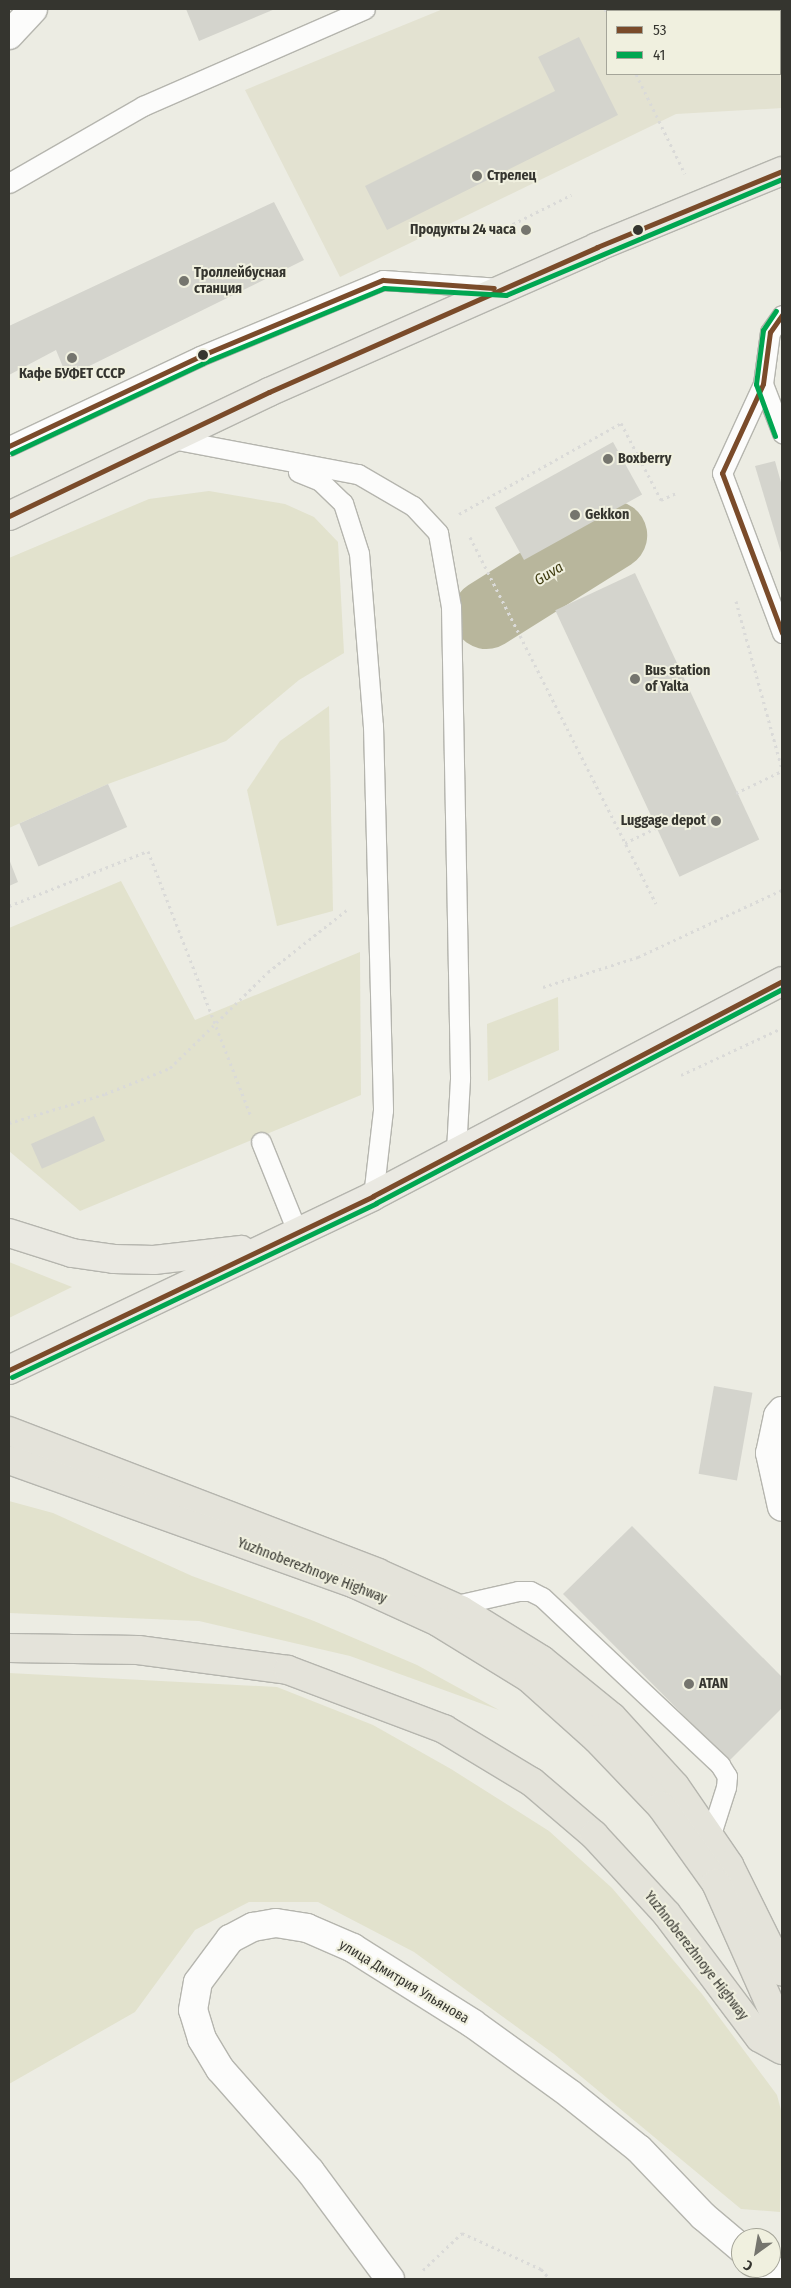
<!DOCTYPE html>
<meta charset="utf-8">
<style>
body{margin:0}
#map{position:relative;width:791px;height:2288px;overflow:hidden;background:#ecece3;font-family:"Fira Sans Condensed",sans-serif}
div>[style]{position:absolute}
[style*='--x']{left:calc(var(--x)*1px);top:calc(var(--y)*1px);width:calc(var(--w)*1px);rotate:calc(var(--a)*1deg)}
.built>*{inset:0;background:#e3e2d1}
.green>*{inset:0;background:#e2e2cd}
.river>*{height:69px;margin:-34.5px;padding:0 34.5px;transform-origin:34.5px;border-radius:34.5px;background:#b8b69c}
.building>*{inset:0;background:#d4d4cd;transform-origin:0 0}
.path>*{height:3px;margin-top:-1.5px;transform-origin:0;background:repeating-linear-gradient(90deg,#dadad8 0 2.5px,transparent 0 6.5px)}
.roads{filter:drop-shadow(1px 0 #b5b5ae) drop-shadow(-1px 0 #b5b5ae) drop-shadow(0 1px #b5b5ae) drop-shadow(0 -1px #b5b5ae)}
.service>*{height:19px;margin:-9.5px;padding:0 9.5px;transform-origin:9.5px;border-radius:9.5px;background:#fcfcfb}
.minor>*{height:28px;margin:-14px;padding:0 14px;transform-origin:14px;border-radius:14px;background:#fcfcfb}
.tertiary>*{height:28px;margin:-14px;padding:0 14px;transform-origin:14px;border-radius:14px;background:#fcfcfb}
.primary>*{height:28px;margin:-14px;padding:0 14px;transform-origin:14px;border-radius:14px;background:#eae9e2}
.trunk>*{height:28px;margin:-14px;padding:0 14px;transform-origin:14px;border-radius:14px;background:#e4e3da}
.bus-1>*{height:5px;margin:-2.5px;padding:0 2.5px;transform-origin:2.5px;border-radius:2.5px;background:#7a4b2a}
.bus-2>*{height:5px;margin:-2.5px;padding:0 2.5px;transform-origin:2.5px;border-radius:2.5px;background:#00a651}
.dots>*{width:14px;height:14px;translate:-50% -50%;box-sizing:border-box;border:2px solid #f0f0df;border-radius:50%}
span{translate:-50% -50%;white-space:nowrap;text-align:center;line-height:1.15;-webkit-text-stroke:4px #f0f0df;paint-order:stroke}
.poi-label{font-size:14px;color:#35352f;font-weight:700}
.left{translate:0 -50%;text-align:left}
.right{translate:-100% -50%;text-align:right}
.street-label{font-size:14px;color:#35352f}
.water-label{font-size:15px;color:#403d11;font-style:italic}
.frame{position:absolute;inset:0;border:10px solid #35352f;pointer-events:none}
.legend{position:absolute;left:606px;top:10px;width:175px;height:65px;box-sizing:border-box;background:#f0f0df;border:1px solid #a5a599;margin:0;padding:6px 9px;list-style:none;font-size:15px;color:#35352f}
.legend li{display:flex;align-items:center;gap:10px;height:25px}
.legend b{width:25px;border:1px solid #a5a599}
.north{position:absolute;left:731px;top:2228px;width:50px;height:50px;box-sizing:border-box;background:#f0f0df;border:1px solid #a5a599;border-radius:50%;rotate:212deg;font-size:14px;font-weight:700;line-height:20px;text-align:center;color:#35352f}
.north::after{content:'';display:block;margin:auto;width:18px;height:22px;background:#75756e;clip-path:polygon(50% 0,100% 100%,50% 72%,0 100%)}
</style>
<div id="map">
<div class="built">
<i style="clip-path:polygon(evenodd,443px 9px,782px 9px,782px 108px,676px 114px,340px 277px,245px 90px,443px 9px,607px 11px,780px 11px,780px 74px,607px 74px,607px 11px)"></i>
</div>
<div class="green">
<i style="clip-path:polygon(209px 491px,285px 504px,314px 517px,338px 542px,344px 653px,299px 680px,226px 741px,108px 784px,9px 828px,9px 558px,149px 499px)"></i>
<i style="clip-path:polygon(329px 706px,333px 911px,277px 926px,247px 790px,280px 741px)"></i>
<i style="clip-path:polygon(121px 881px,195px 1020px,360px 952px,361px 1095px,80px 1211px,9px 1151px,9px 928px)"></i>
<i style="clip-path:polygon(558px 997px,559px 1050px,488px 1081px,487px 1024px)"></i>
<i style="clip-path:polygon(9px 1262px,72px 1287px,9px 1318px)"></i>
<i style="clip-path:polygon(9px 1501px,53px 1513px,192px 1576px,314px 1621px,417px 1665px,499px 1710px,350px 1656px,199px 1621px,9px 1613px)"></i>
<i style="clip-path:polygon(9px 1673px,277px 1687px,373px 1725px,451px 1769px,549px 1831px,612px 1888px,702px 1994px,777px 2095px,782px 2114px,780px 2212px,741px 2209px,554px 2054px,414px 1952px,318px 1902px,249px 1902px,195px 1930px,135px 2012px,9px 2084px)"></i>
</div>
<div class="river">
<i style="--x:486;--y:614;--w:149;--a:-32.1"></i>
</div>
<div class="building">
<i style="clip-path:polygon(186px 9px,275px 9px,199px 41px)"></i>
<i style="clip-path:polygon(579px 37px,618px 115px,387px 230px,365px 186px,555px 91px,538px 57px)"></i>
<i style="clip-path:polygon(274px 202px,304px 260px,67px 377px,56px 350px,9px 375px,9px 326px)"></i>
<i style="left:613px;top:442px;width:60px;height:135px;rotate:61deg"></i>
<i style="clip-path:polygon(775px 461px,782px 486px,782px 556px,755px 466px)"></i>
<i style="left:635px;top:573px;width:294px;height:88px;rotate:65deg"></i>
<i style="left:108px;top:784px;width:47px;height:97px;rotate:66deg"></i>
<i style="clip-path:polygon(9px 859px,18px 882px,9px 886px)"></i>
<i style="left:94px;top:1116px;width:27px;height:69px;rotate:66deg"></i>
<i style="left:714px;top:1386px;width:39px;height:89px;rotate:10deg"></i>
<i style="clip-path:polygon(632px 1526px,782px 1677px,782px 1708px,729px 1761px,563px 1594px)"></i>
</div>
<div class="path">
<i style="--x:605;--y:9;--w:5;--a:68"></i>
<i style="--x:636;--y:74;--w:111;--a:63.9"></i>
<i style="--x:507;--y:227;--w:72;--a:-26.6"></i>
<i style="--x:459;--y:514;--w:186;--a:-29.3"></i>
<i style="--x:621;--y:423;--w:87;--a:62.5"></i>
<i style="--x:661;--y:500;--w:17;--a:-25"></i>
<i style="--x:470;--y:537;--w:411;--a:63.1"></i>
<i style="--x:736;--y:601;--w:174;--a:74.7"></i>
<i style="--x:736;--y:793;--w:51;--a:-25.6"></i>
<i style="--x:625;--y:843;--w:34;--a:-26"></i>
<i style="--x:9;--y:906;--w:149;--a:-21.6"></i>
<i style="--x:148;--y:851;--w:284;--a:68.8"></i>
<i style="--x:543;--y:987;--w:100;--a:-17.5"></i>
<i style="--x:638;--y:957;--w:159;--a:-25"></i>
<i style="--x:681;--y:1075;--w:111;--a:-25"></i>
<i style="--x:9;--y:1123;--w:100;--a:-16.8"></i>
<i style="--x:105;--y:1094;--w:70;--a:-21.8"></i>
<i style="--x:170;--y:1068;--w:137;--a:-44.4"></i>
<i style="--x:268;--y:972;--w:102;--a:-38.2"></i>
<i style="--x:423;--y:2270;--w:54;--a:-43.5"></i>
<i style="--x:462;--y:2233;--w:87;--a:24.5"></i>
<i style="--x:541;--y:2269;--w:13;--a:48"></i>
</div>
<div class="roads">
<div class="service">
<i style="--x:9;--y:183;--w:155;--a:-29.9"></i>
<i style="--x:143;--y:106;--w:242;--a:-23.6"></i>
<i style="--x:782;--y:315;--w:21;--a:125"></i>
<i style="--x:770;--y:332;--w:52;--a:97.7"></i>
<i style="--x:763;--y:384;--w:98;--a:114.7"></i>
<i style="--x:722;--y:473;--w:171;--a:69.4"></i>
<i style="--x:763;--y:384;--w:53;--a:68.8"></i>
<i style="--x:172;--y:439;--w:189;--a:10.7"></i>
<i style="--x:358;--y:474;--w:64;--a:30.2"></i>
<i style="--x:413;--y:506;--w:37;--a:47"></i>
<i style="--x:438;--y:533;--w:75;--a:80"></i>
<i style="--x:451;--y:607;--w:472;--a:88.9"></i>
<i style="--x:460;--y:1079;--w:72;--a:93.2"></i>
<i style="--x:9;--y:446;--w:211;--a:-25.2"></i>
<i style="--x:200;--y:356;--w:198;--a:-22.6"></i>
<i style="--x:383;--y:280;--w:117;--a:3.9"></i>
<i style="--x:298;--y:472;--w:24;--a:22"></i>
<i style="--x:320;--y:481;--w:32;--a:44"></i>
<i style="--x:343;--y:503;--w:52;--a:72.3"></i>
<i style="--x:359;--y:553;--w:174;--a:85.4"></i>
<i style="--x:373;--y:726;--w:384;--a:88.5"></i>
<i style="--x:383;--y:1110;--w:87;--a:96.6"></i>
<i style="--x:261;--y:1142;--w:96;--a:68"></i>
<i style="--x:452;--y:1606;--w:68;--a:-12.8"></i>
<i style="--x:518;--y:1591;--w:12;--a:0"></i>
<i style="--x:530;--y:1591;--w:13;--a:27"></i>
<i style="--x:542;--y:1597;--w:245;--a:43.3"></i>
<i style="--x:720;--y:1765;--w:13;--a:58"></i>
<i style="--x:727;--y:1776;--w:11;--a:95"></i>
<i style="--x:726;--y:1787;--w:52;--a:107.7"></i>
</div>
<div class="minor">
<i style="--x:9;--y:35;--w:35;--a:-47"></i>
<i style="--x:782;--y:1411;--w:6;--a:129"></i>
<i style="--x:778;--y:1416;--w:38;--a:102"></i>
<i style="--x:770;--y:1453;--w:55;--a:77.5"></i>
</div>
<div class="tertiary">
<i style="--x:769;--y:2268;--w:14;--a:25"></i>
<i style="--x:390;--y:2279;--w:134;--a:-126.5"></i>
<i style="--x:310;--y:2171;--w:136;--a:-131.4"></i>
<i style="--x:220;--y:2069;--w:35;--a:-121"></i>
<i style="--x:202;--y:2039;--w:30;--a:-107"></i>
<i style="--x:193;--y:2010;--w:28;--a:-80"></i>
<i style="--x:198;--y:1982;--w:54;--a:-53.3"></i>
<i style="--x:230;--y:1939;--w:26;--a:-28"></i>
<i style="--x:253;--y:1927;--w:23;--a:-10"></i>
<i style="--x:276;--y:1923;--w:31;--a:9"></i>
<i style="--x:307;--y:1928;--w:50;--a:23.5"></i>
<i style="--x:353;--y:1948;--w:141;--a:32.2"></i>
<i style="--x:472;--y:2023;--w:121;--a:35.9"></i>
<i style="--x:570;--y:2094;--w:88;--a:38.6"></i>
<i style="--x:639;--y:2149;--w:93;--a:46.3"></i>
<i style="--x:703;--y:2216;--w:50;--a:40.1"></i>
</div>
<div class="primary">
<i style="--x:9;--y:516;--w:288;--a:-25.5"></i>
<i style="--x:269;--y:392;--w:359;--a:-23.8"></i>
<i style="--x:597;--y:247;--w:200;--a:-22.3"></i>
<i style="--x:9;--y:1233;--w:66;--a:17.6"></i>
<i style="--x:72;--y:1253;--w:42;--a:8.1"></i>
<i style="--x:114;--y:1259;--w:40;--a:1.4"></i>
<i style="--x:154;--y:1260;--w:88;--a:-6.6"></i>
<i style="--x:9;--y:1370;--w:403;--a:-25.5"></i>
<i style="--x:373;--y:1196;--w:462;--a:-27.7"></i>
</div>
<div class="trunk">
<i style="--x:9;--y:1431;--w:395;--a:21"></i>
<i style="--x:378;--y:1573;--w:91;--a:24"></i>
<i style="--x:461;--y:1610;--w:95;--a:31.7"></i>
<i style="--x:542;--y:1660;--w:90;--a:39.2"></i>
<i style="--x:612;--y:1717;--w:93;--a:47.6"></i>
<i style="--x:675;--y:1786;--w:96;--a:55.6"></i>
<i style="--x:729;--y:1865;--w:119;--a:63.6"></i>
<i style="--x:9;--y:1460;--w:368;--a:19.7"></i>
<i style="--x:355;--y:1584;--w:91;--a:24.6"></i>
<i style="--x:438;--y:1622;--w:107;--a:31.6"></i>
<i style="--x:529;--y:1678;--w:91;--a:41.9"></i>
<i style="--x:597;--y:1739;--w:93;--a:46.3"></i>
<i style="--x:661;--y:1806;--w:95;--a:54.5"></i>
<i style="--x:716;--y:1883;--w:162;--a:66"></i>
<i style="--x:9;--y:1648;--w:129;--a:0.9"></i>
<i style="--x:138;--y:1650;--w:151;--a:7.6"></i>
<i style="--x:288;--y:1670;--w:167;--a:20.7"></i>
<i style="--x:444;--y:1729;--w:103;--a:31.1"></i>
<i style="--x:532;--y:1782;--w:82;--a:40.5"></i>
<i style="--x:594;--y:1835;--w:106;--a:47.3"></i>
<i style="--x:666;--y:1913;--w:156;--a:53.1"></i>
<i style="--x:760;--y:2038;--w:25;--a:29"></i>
</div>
</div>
<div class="bus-1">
<i style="--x:782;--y:315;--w:21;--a:125"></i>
<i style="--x:770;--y:332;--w:52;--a:97.7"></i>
<i style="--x:763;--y:384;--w:98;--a:114.7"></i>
<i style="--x:722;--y:473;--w:171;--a:69.4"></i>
<i style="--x:9;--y:446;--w:211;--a:-25.2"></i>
<i style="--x:200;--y:356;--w:198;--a:-22.6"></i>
<i style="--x:383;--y:280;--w:111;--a:4.1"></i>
<i style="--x:9;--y:516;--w:288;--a:-25.5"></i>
<i style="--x:269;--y:392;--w:359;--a:-23.8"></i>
<i style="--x:597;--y:247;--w:200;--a:-22.3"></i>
<i style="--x:9;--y:1370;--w:403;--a:-25.5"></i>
<i style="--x:373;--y:1196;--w:462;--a:-27.7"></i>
</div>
<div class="bus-2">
<i style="--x:775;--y:436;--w:55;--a:-110.1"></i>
<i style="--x:756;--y:384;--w:54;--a:-82.6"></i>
<i style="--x:763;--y:330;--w:23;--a:-56"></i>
<i style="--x:12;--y:453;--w:211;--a:-25.2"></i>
<i style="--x:203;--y:363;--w:196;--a:-22.5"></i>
<i style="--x:384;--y:288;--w:122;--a:3.3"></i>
<i style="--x:506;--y:295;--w:299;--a:-22.8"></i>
<i style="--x:12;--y:1377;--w:403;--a:-25.5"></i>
<i style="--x:376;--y:1203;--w:459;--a:-27.8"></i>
</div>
<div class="dots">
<i style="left:477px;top:176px;background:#75756e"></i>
<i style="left:526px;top:230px;background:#75756e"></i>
<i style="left:638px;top:230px;background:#35352f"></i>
<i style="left:184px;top:281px;background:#75756e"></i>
<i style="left:203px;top:355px;background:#35352f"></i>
<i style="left:72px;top:358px;background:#75756e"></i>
<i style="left:608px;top:459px;background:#75756e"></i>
<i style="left:575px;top:515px;background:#75756e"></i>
<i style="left:635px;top:679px;background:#75756e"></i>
<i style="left:716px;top:821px;background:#75756e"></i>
<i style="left:689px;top:1684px;background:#75756e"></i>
</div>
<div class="poi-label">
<span class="left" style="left:487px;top:176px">Стрелец</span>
<span class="right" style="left:516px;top:230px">Продукты 24 часа</span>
<span class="left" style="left:194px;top:281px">Троллейбусная<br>станция</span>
<span style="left:72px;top:374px">Кафе БУФЕТ СССР</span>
<span class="left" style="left:618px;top:459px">Boxberry</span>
<span class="left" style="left:585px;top:515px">Gekkon</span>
<span class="left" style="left:645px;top:679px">Bus station<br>of Yalta</span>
<span class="right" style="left:706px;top:821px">Luggage depot</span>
<span class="left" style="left:699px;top:1684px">ATAN</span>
</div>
<div class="street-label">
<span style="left:312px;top:1571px;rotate:21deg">Yuzhnoberezhnoye Highway</span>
<span style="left:696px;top:1956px;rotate:52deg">Yuzhnoberezhnoye Highway</span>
<span style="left:404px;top:1982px;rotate:31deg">улица Дмитрия Ульянова</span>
</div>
<div class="water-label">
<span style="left:549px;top:574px;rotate:-32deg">Guva</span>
</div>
<div class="frame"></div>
<ul class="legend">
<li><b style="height:6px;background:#7a4b2a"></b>53</li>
<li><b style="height:6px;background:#00a651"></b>41</li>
</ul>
<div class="north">С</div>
</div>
